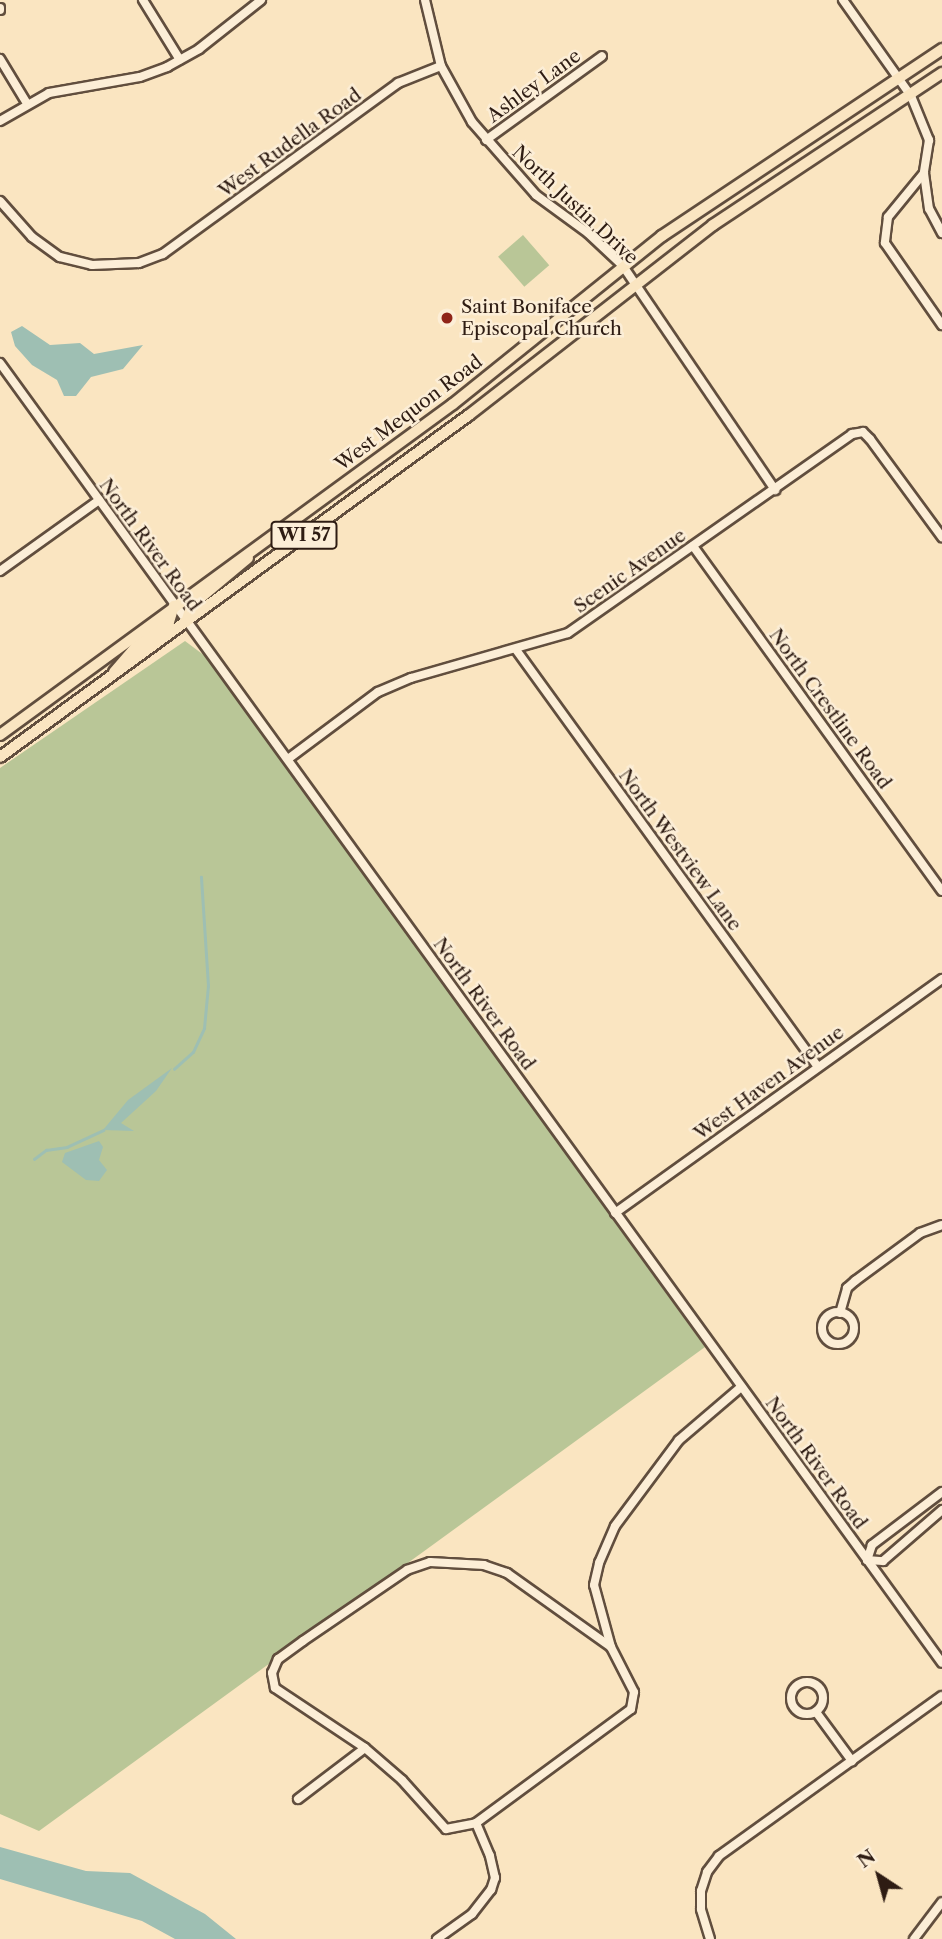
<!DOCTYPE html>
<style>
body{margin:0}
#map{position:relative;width:942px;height:1939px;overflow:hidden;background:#fae5c1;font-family:"Libre Caslon Text",serif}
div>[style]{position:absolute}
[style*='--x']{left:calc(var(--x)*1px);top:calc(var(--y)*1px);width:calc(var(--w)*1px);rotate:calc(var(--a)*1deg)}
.green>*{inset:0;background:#b9c697;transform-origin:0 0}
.water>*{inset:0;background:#9ebfb3}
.stream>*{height:2.5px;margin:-1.25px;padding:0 1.25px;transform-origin:1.25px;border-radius:1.25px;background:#9ebfb3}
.roads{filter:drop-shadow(2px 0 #614e3e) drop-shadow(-2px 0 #614e3e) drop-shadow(0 2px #614e3e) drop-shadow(0 -2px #614e3e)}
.minor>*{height:8px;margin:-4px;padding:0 4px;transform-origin:4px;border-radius:4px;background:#fceed7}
.minor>.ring{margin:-4px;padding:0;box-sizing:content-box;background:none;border:8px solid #fceed7;border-radius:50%}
.major>*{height:10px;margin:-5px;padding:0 5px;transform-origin:5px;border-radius:5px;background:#fae5c1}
.dots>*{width:19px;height:19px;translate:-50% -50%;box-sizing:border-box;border:4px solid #fceed7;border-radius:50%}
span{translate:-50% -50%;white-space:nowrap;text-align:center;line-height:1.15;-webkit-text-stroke:5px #fceed7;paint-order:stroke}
.shield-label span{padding:2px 5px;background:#fceed7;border:2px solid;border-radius:5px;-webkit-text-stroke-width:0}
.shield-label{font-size:18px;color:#2e1c13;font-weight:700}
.street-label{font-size:19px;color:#2e1c13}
.poi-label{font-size:19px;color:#2e1c13}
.left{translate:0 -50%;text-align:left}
.north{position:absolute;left:844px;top:1841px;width:70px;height:70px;-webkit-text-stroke:5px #fceed7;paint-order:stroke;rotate:324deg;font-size:19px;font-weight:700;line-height:28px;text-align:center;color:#2e1c13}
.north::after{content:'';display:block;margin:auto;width:24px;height:32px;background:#2e1c13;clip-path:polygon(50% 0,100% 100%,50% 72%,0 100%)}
</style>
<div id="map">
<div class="green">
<i style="left:523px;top:235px;width:40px;height:33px;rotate:49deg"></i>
<i style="clip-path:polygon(185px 641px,205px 656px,244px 708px,705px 1347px,39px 1831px,0 1814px,0 768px)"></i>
</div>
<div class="water">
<i style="clip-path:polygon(22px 326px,50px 345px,80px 343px,94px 354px,143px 345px,123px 369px,91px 377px,76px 396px,64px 396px,57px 380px,32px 365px,15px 346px,11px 332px)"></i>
<i style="clip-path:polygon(172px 1068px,156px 1091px,121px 1123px,134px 1131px,103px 1130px,128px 1100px)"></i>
<i style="clip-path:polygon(99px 1141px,103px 1147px,99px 1160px,107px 1170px,99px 1181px,86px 1180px,62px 1162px,65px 1153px)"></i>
<i style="clip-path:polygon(0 1847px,86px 1871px,130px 1873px,205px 1914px,236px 1939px,175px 1939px,142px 1921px,0 1879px)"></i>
</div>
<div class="stream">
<i style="--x:174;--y:1069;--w:25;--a:-42"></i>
<i style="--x:193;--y:1052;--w:26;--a:-65"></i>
<i style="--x:204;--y:1028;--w:42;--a:-84.6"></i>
<i style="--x:208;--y:986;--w:109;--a:-93.7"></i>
<i style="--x:34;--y:1159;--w:15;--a:-37"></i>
<i style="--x:46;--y:1150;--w:21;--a:-8"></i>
<i style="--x:67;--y:1147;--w:40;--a:-25"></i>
</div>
<div class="roads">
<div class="minor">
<i style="--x:143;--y:0;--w:70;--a:58.3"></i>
<i style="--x:425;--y:0;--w:68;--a:76.4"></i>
<i style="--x:441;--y:66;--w:64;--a:61"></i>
<i style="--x:472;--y:122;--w:97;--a:48.8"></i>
<i style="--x:536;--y:195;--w:64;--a:36.2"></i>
<i style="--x:588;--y:233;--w:48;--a:43.3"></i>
<i style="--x:623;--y:266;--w:271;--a:55.8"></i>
<i style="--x:843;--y:0;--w:118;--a:54.7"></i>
<i style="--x:911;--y:96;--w:48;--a:67.8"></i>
<i style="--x:929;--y:140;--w:33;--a:99"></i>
<i style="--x:0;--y:8;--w:2;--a:90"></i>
<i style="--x:0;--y:59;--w:50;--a:58.8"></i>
<i style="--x:0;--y:121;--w:56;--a:-29.7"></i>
<i style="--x:49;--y:93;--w:92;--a:-10"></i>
<i style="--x:140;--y:77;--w:29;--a:-20"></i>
<i style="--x:167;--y:67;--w:37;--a:-29"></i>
<i style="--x:199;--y:49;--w:79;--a:-38.3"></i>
<i style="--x:486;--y:140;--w:143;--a:-35.9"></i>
<i style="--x:0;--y:201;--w:48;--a:48.4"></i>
<i style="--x:32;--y:237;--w:34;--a:36"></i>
<i style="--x:60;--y:257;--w:33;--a:14"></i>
<i style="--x:92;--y:265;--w:47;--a:-2.4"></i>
<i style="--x:139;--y:263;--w:26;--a:-21"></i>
<i style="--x:163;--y:254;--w:291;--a:-36"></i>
<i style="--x:398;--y:83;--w:46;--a:-21.6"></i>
<i style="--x:942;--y:233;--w:27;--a:-118"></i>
<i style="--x:929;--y:209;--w:36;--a:-98"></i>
<i style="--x:924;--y:173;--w:57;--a:129.3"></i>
<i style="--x:888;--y:217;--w:26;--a:97"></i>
<i style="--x:885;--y:243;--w:100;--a:55.2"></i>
<i style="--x:0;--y:363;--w:1605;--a:54.07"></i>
<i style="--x:693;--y:546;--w:425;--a:54.2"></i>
<i style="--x:0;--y:571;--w:122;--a:-35.6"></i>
<i style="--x:517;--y:651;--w:513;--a:54.11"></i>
<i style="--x:288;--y:759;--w:112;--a:-36.7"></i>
<i style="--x:378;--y:692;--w:36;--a:-23"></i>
<i style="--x:411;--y:678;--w:163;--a:-16"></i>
<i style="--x:568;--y:633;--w:347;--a:-35"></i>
<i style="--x:852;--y:434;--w:11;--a:-10"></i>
<i style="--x:863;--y:432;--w:10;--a:45"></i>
<i style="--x:870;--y:439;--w:122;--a:53.7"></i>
<i style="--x:615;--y:1213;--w:402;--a:-35.6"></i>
<i class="ring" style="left:822px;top:1312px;width:24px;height:24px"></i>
<i style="--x:840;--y:1313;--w:26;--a:-74"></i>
<i style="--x:847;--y:1288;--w:11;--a:-41"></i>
<i style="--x:855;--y:1281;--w:81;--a:-36.4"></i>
<i style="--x:920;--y:1233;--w:23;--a:-20"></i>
<i style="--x:942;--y:1492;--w:88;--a:142.9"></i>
<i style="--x:872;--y:1545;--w:16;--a:108"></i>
<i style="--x:867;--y:1560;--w:16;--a:4"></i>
<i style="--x:883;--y:1561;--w:78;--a:-40.8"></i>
<i style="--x:611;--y:1647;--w:128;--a:-144.6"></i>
<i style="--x:507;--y:1573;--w:24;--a:-161"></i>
<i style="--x:484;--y:1565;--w:54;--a:-176.8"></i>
<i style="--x:430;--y:1562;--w:24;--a:161"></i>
<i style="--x:407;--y:1570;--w:126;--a:145.7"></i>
<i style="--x:303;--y:1641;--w:31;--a:144"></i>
<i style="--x:278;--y:1659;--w:15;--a:113"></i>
<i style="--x:272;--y:1673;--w:15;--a:79"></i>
<i style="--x:275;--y:1688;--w:108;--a:33.7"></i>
<i style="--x:365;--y:1748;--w:49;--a:40.9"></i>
<i style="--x:402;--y:1780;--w:66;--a:48.1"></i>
<i style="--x:446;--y:1829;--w:31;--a:-11"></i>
<i style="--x:476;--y:1823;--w:192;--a:-36.3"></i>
<i style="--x:631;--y:1709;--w:17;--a:-80"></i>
<i style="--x:634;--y:1692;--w:51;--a:-117.1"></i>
<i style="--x:611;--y:1647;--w:64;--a:-105.3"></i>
<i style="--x:594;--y:1585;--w:23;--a:-77"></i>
<i style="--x:599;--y:1563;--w:40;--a:-66.6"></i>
<i style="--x:615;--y:1526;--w:107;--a:-53.3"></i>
<i style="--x:679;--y:1440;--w:82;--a:-40.5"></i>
<i class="ring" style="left:791px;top:1682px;width:24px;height:24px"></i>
<i style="--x:816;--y:1712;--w:61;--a:53.7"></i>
<i style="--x:298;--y:1799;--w:84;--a:-37.3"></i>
<i style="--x:437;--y:1939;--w:43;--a:-35.5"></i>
<i style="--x:472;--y:1914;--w:31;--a:-52"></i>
<i style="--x:491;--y:1890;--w:13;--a:-72"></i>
<i style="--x:495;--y:1878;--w:23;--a:-103"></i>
<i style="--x:490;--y:1856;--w:36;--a:-113"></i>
<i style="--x:710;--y:1939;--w:31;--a:-107"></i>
<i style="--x:701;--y:1909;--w:18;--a:-90"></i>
<i style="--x:701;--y:1891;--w:20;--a:-72"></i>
<i style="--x:707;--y:1872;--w:20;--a:-53"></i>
<i style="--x:719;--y:1856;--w:274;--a:-35.7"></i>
<i style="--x:914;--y:1939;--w:46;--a:-52.9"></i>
</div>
<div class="major">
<i style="--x:186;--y:622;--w:18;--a:-71"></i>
<i style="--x:192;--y:605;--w:73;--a:-40"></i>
<i style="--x:114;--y:672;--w:33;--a:-49"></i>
<i style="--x:136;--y:647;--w:41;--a:-37.1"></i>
<i style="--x:169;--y:622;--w:17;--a:-73"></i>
<i style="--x:0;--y:735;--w:561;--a:-36.16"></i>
<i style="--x:453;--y:404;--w:268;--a:-38.8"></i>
<i style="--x:662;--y:236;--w:337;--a:-33.7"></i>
<i style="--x:0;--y:757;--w:580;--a:-36.1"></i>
<i style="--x:469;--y:415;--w:309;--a:-37.9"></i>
<i style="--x:713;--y:225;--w:275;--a:-33.6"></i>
</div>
</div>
<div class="dots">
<i style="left:447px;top:318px;background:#8f2418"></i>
</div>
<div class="shield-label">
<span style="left:304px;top:535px">WI 57</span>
</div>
<div class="street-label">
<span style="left:534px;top:86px;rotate:-36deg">Ashley Lane</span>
<span style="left:290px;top:143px;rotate:-36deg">West Rudella Road</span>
<span style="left:575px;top:205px;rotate:43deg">North Justin Drive</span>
<span style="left:409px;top:413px;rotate:-37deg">West Mequon Road</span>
<span style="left:150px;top:545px;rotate:54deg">North River Road</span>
<span style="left:630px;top:571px;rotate:-35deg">Scenic Avenue</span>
<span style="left:830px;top:709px;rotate:54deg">North Crestline Road</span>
<span style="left:680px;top:850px;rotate:54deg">North Westview Lane</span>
<span style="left:484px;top:1004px;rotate:54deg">North River Road</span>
<span style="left:769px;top:1083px;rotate:-36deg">West Haven Avenue</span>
<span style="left:816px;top:1463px;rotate:54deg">North River Road</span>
</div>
<div class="poi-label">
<span class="left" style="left:461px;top:318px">Saint Boniface<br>Episcopal Church</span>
</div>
<div class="north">N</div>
</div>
